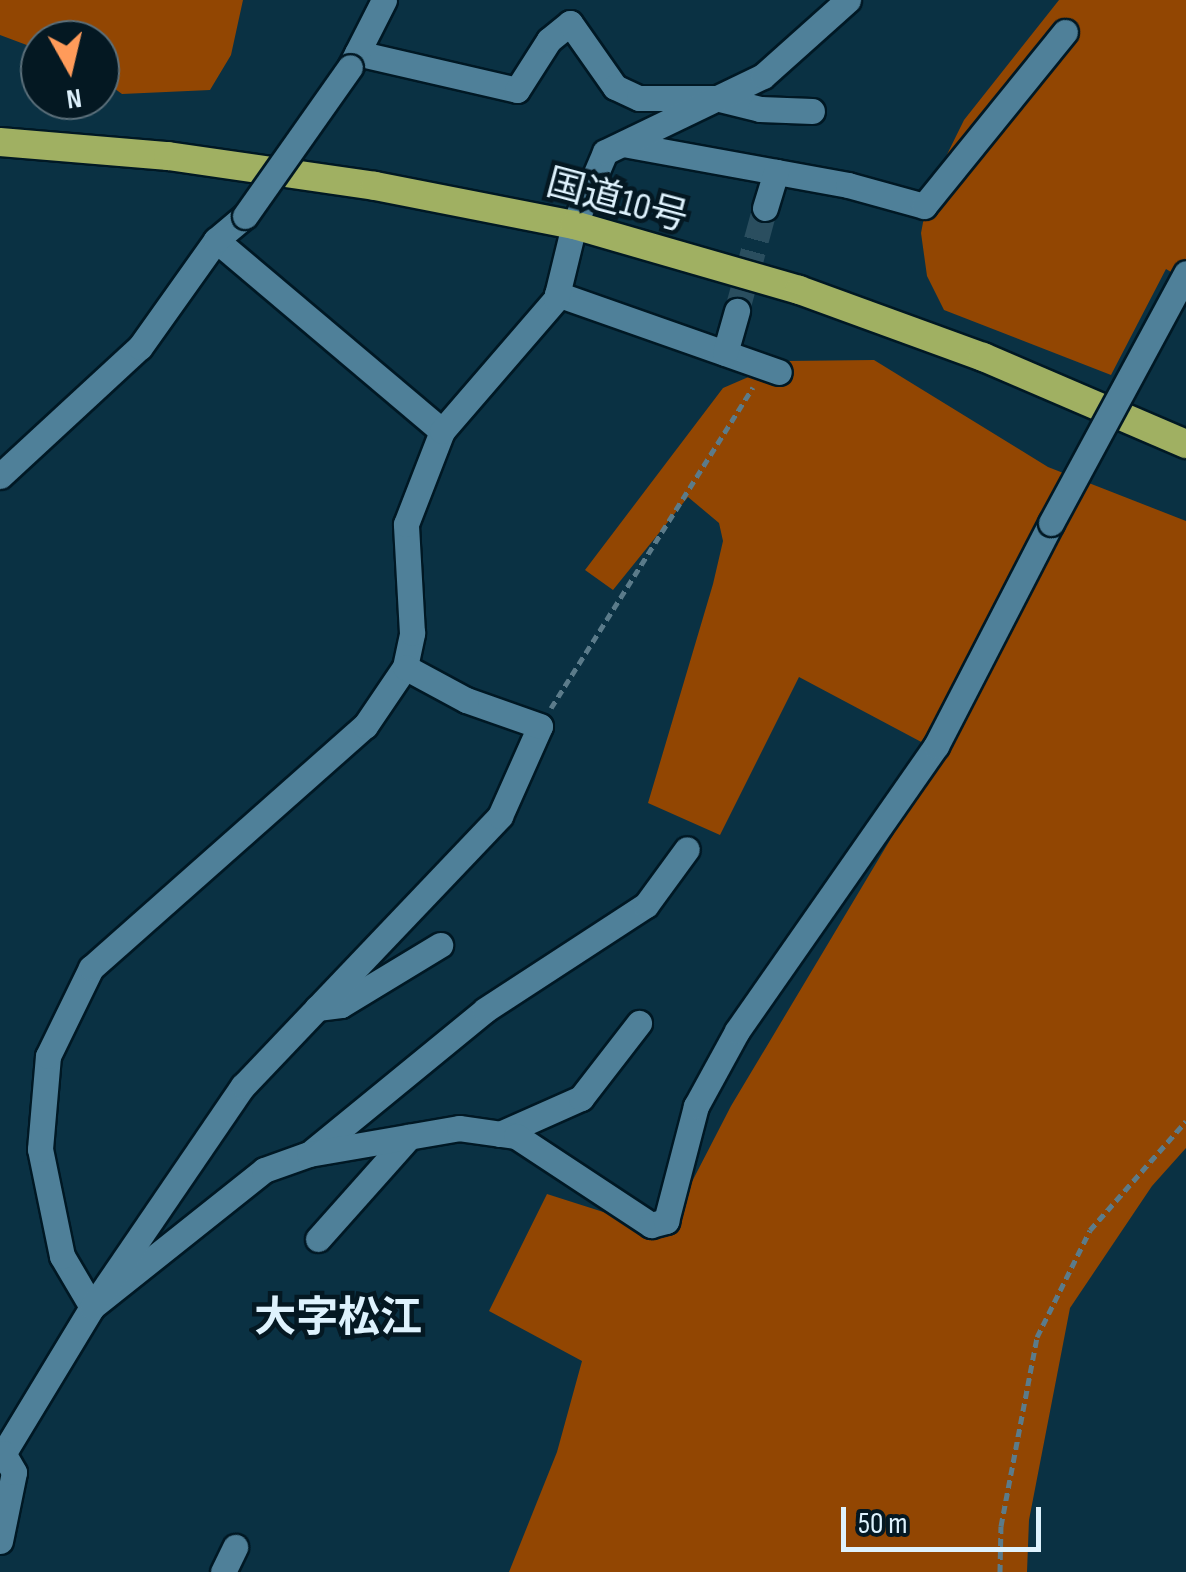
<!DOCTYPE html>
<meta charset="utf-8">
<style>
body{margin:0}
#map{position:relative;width:1186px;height:1572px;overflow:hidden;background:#0a3143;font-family:"Sofia Sans Condensed","Noto Sans JP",sans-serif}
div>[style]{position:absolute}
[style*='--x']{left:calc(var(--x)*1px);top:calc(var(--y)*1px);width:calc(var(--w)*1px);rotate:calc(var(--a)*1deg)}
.forest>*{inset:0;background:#924602}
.minor-tunnel>*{height:25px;margin-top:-12.5px;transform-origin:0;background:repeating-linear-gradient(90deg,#2a4e5f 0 25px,transparent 0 37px)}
.path>*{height:5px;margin-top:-2.5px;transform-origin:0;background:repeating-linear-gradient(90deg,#5b7b8a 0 8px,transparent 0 13px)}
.roads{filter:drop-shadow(2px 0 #001824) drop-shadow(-2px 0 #001824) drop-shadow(0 2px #001824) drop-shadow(0 -2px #001824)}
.minor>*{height:25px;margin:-12.5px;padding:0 12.5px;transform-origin:12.5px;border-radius:12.5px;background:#4f8099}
.trunk>*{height:28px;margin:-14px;padding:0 14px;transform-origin:14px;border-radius:14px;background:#a0b062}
.bridges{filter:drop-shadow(2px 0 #001824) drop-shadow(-2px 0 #001824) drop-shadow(0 2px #001824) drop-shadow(0 -2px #001824)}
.minor-bridge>*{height:25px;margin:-12.5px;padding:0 12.5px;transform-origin:12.5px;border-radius:12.5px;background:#4f8099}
span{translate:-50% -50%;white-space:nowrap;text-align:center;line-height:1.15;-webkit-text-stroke:9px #041822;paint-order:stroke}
.street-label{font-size:38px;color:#def2fd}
.quarter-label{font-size:42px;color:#def2fd;font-weight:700}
.north{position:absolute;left:20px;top:20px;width:100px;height:100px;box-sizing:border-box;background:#041822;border:2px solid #5b6f7a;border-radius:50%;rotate:172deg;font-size:28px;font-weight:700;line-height:40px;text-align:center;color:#def2fd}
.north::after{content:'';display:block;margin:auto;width:35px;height:45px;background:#ff9b5a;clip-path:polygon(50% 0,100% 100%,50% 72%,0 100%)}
.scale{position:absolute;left:841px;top:1507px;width:200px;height:45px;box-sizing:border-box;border:5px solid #def2fd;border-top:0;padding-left:12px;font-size:30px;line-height:35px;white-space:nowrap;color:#def2fd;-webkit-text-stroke:8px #041822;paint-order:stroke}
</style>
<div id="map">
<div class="forest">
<i style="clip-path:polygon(0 0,243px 0,231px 55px,210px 90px,122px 94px,100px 78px,100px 40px,40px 40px,40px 50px,0 35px)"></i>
<i style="clip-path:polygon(1059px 0,1186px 0,1186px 281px,1166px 269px,1111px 375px,944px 310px,927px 276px,921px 233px,929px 191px,964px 120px)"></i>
<i style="clip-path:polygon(874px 360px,1048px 467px,1186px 521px,1186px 1148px,1152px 1186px,1070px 1308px,1029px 1520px,1027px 1572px,509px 1572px,557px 1452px,582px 1361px,489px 1311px,547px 1194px,666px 1232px,731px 1106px,942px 753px,799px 677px,720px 835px,648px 803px,713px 584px,723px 541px,719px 523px,688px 497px,613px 590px,585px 570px,723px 388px,785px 361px)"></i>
</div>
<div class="minor-tunnel">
<i style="--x:737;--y:311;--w:107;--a:-74.8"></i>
</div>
<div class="path">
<i style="--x:551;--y:708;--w:379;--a:-57.8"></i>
<i style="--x:1000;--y:1572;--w:46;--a:-88.8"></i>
<i style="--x:1001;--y:1526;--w:192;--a:-79.2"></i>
<i style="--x:1037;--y:1337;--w:119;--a:-63.6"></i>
<i style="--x:1090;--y:1230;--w:145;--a:-48.6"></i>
</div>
<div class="roads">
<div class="minor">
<i style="--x:357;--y:53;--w:164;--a:13"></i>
<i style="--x:517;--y:90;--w:59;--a:-57.4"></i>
<i style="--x:549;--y:40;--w:27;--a:-39"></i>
<i style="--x:570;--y:23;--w:78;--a:54.9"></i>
<i style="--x:615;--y:87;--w:26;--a:25"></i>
<i style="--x:639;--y:98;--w:77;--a:0"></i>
<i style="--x:716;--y:98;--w:45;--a:14"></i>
<i style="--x:760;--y:109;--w:52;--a:2.2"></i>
<i style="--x:350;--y:67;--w:75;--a:-63.1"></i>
<i style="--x:623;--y:144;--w:229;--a:10.3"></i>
<i style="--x:848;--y:185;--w:79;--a:15.4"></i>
<i style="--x:924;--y:206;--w:224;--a:-51"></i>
<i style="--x:765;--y:208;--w:38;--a:-73"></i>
<i style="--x:216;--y:240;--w:296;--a:40.2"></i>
<i style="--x:557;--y:294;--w:235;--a:19.4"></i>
<i style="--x:725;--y:353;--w:44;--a:-74.1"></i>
<i style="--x:0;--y:476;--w:190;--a:-42.7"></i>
<i style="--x:140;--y:347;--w:131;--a:-54.6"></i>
<i style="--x:216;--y:240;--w:38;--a:-40"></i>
<i style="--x:317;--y:1008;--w:24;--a:-7"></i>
<i style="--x:341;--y:1005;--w:116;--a:-31.2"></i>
<i style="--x:500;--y:1134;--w:89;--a:-24"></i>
<i style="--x:581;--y:1098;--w:95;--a:-52.3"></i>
<i style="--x:313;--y:1151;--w:222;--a:-39.3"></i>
<i style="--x:485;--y:1010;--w:192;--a:-33.1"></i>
<i style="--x:646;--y:905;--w:69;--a:-53.8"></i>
<i style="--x:318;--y:1239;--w:137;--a:-48.3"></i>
<i style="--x:92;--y:1307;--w:59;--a:-120.5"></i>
<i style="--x:62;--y:1256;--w:109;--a:-101.6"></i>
<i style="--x:40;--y:1149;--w:93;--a:-85.1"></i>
<i style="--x:48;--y:1056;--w:98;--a:-64"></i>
<i style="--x:91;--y:968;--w:366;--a:-41.5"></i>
<i style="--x:365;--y:726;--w:71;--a:-55.9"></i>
<i style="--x:405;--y:667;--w:35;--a:-78"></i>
<i style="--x:412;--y:633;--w:109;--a:-93.2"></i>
<i style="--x:406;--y:524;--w:100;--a:-68.8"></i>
<i style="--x:442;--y:431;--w:174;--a:-49.2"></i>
<i style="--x:556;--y:299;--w:76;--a:-76.3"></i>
<i style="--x:574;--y:225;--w:79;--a:-67"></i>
<i style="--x:605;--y:152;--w:175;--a:-25.7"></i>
<i style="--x:763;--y:76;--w:114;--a:-41.8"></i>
<i style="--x:92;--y:1307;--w:220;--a:-38.5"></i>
<i style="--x:264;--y:1170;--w:48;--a:-19.6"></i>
<i style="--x:309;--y:1154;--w:152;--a:-9.8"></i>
<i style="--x:459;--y:1128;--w:58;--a:8"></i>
<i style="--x:516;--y:1136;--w:162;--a:33.4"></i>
<i style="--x:651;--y:1225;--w:16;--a:-15"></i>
<i style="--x:666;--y:1221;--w:119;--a:-75.4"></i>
<i style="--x:696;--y:1106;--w:85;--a:-61.3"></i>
<i style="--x:737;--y:1031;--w:348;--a:-55.1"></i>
<i style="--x:936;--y:746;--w:251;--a:-62.7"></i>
<i style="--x:0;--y:1459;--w:178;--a:-58.8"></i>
<i style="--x:92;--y:1307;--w:268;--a:-55.7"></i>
<i style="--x:243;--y:1086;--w:373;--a:-46.4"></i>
<i style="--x:500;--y:816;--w:98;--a:-66"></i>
<i style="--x:540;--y:726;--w:78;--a:-160.6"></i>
<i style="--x:466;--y:700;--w:69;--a:-151.6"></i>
<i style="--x:0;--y:1541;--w:70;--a:-78.5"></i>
<i style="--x:14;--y:1472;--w:22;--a:-120"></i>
<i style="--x:223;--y:1572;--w:28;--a:-64"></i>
</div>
<div class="trunk">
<i style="--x:0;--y:142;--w:169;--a:4.8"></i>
<i style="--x:168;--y:156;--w:209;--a:8.2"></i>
<i style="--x:375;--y:186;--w:203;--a:11.1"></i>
<i style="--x:574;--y:225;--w:234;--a:16.1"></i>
<i style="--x:799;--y:290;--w:196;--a:20"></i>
<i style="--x:983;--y:357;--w:221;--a:23.2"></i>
</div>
</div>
<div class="bridges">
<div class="minor-bridge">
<i style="--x:245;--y:216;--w:182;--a:-54.8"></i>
<i style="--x:1051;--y:523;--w:284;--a:-61.6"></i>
</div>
</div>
<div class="street-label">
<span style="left:617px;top:201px;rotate:15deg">国道10号</span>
</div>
<div class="quarter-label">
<span style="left:338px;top:1319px">大字松江</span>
</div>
<div class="north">N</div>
<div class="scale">50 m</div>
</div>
